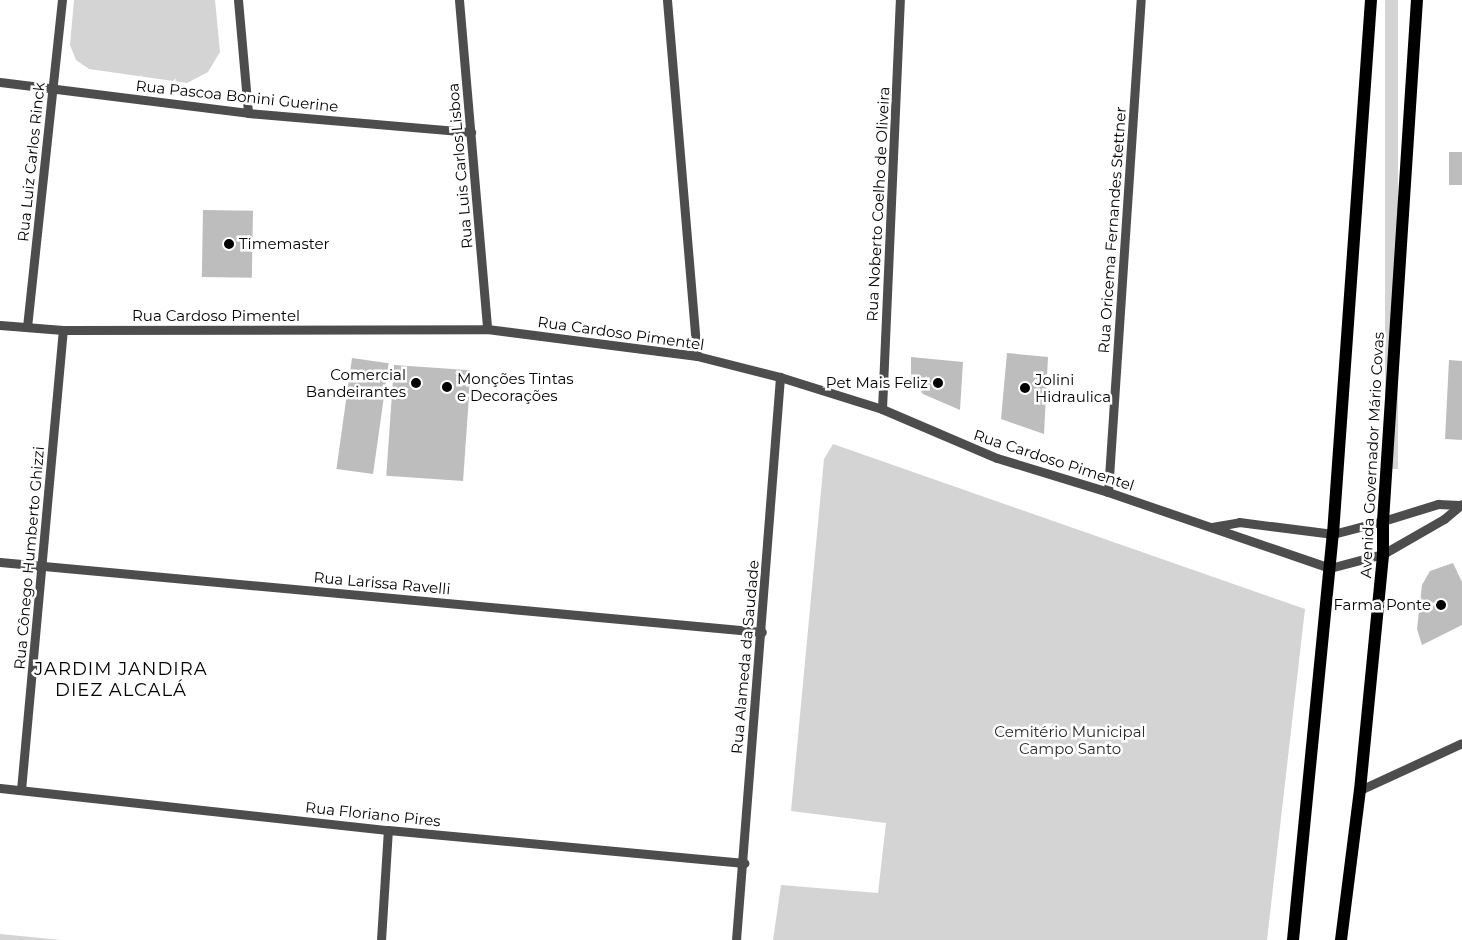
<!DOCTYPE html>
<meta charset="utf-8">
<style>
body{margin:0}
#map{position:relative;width:1462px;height:940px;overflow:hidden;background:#fff;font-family:Montserrat,sans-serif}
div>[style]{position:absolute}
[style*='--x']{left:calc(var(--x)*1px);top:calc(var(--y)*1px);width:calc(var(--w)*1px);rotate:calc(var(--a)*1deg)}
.green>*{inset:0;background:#d4d4d4;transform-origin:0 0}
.building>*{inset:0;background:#bdbdbd;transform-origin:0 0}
.minor>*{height:9px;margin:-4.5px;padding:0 4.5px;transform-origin:4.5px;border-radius:4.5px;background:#4d4d4d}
.major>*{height:12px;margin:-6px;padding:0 6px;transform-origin:6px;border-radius:6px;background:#000}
.dots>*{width:14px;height:14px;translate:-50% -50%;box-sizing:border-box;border:2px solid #fff;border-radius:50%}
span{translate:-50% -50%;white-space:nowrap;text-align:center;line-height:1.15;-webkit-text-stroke:5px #fff;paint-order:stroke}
.street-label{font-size:15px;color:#000}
.poi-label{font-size:15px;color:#000}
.left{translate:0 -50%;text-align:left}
.right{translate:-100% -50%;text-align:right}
.park-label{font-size:15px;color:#2b2b2b}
.quarter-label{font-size:18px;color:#000;letter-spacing:1px}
</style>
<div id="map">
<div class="green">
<i style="clip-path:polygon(74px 0,215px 0,220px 52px,208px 72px,187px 83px,89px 69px,76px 60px,70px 45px)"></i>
<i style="left:1385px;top:0;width:13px;height:469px"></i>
<i style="clip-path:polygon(833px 444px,1305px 609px,1267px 940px,773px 940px,781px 885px,878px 893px,886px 823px,791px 811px,824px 459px)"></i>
<i style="clip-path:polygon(0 934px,61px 940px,0 940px)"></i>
</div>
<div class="building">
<i style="left:1449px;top:152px;width:13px;height:33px"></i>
<i style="left:203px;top:210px;width:50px;height:67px;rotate:1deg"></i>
<i style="clip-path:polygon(1007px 353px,1048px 357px,1044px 434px,1001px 419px)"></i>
<i style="clip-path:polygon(911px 357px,963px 362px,960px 410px,923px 394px,911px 379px)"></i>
<i style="left:352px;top:358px;width:37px;height:112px;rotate:8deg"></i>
<i style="clip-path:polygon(1449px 360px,1462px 361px,1462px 440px,1445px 439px)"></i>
<i style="left:394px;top:365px;width:77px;height:111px;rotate:4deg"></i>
<i style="clip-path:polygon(1453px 563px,1462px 582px,1462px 625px,1422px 645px,1417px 629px,1422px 585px,1430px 571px)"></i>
</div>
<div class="minor">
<i style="--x:238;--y:0;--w:113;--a:84.9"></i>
<i style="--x:459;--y:0;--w:330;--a:85.1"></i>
<i style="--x:667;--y:0;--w:357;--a:85.2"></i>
<i style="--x:0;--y:82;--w:250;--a:7.1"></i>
<i style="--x:248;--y:113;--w:224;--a:4.9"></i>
<i style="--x:0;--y:325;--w:63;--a:4.5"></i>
<i style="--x:63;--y:330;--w:424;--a:-0.1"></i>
<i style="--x:487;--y:329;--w:212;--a:7.3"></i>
<i style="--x:697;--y:356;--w:86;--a:14.2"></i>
<i style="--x:780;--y:377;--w:107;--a:17.4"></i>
<i style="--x:882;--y:409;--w:125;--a:23.1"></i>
<i style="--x:997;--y:458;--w:116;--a:17"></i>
<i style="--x:1108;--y:492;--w:235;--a:18.9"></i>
<i style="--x:1330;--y:568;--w:55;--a:-14.8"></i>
<i style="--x:1383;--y:554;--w:70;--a:-29.8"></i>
<i style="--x:1444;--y:519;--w:23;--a:-40"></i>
<i style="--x:27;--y:327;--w:329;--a:-83.9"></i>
<i style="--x:882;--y:409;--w:409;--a:-87.5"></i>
<i style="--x:1108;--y:492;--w:493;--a:-86.2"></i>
<i style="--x:1212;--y:527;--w:27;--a:-10"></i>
<i style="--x:1239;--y:522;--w:95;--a:7.3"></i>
<i style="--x:1333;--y:534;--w:52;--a:-14.6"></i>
<i style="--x:1383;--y:521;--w:58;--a:-17.2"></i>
<i style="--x:1438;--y:504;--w:21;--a:3"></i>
<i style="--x:0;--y:562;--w:765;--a:5.25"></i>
<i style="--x:0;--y:788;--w:390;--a:6.2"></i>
<i style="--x:388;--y:830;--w:358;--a:5.3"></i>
<i style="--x:21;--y:790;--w:462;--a:-84.8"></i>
<i style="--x:1360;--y:790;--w:112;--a:-24.7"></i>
<i style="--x:381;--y:940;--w:110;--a:-86.4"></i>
<i style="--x:736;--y:940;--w:565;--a:-85.53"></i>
</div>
<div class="major">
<i style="--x:1293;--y:940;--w:408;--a:-84.4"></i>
<i style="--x:1333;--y:534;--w:535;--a:-85.93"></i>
<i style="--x:1341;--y:940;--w:151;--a:-82.8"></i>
<i style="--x:1360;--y:790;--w:237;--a:-84.4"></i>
<i style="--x:1383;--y:554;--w:33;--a:-90"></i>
<i style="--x:1383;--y:521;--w:522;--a:-86.27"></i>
</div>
<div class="dots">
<i style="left:229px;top:244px;background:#000"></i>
<i style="left:416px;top:383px;background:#000"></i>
<i style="left:938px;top:383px;background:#000"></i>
<i style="left:447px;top:387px;background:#000"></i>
<i style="left:1025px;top:388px;background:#000"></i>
<i style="left:1441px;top:605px;background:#000"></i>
</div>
<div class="street-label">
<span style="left:237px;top:96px;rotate:6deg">Rua Pascoa Bonini Guerine</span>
<span style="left:31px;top:162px;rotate:-84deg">Rua Luiz Carlos Rinck</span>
<span style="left:460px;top:166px;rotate:-95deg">Rua Luis Carlos Lisboa</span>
<span style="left:878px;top:204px;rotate:-87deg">Rua Noberto Coelho de Oliveira</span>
<span style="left:1112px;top:230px;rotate:-86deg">Rua Oricema Fernandes Stettner</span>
<span style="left:216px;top:316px">Rua Cardoso Pimentel</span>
<span style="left:621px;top:333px;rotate:8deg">Rua Cardoso Pimentel</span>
<span style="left:1372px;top:455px;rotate:-87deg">Avenida Governador Mário Covas</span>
<span style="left:1054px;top:460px;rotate:18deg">Rua Cardoso Pimentel</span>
<span style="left:29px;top:558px;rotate:-85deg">Rua Cônego Humberto Ghizzi</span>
<span style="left:382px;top:583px;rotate:5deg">Rua Larissa Ravelli</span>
<span style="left:745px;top:657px;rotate:-85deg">Rua Alameda da Saudade</span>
<span style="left:373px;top:814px;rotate:6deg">Rua Floriano Pires</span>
</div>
<div class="poi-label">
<span class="left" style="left:239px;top:244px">Timemaster</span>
<span class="right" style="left:406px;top:383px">Comercial<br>Bandeirantes</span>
<span class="left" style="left:457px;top:387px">Monções Tintas<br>e Decorações</span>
<span class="left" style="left:1035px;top:388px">Jolini<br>Hidraulica</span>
<span class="right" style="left:928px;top:383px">Pet Mais Feliz</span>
<span class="right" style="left:1431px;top:605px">Farma Ponte</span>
</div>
<div class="park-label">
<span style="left:1070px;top:740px">Cemitério Municipal<br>Campo Santo</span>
</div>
<div class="quarter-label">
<span style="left:121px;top:680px">JARDIM JANDIRA<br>DIEZ ALCALÁ</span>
</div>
</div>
